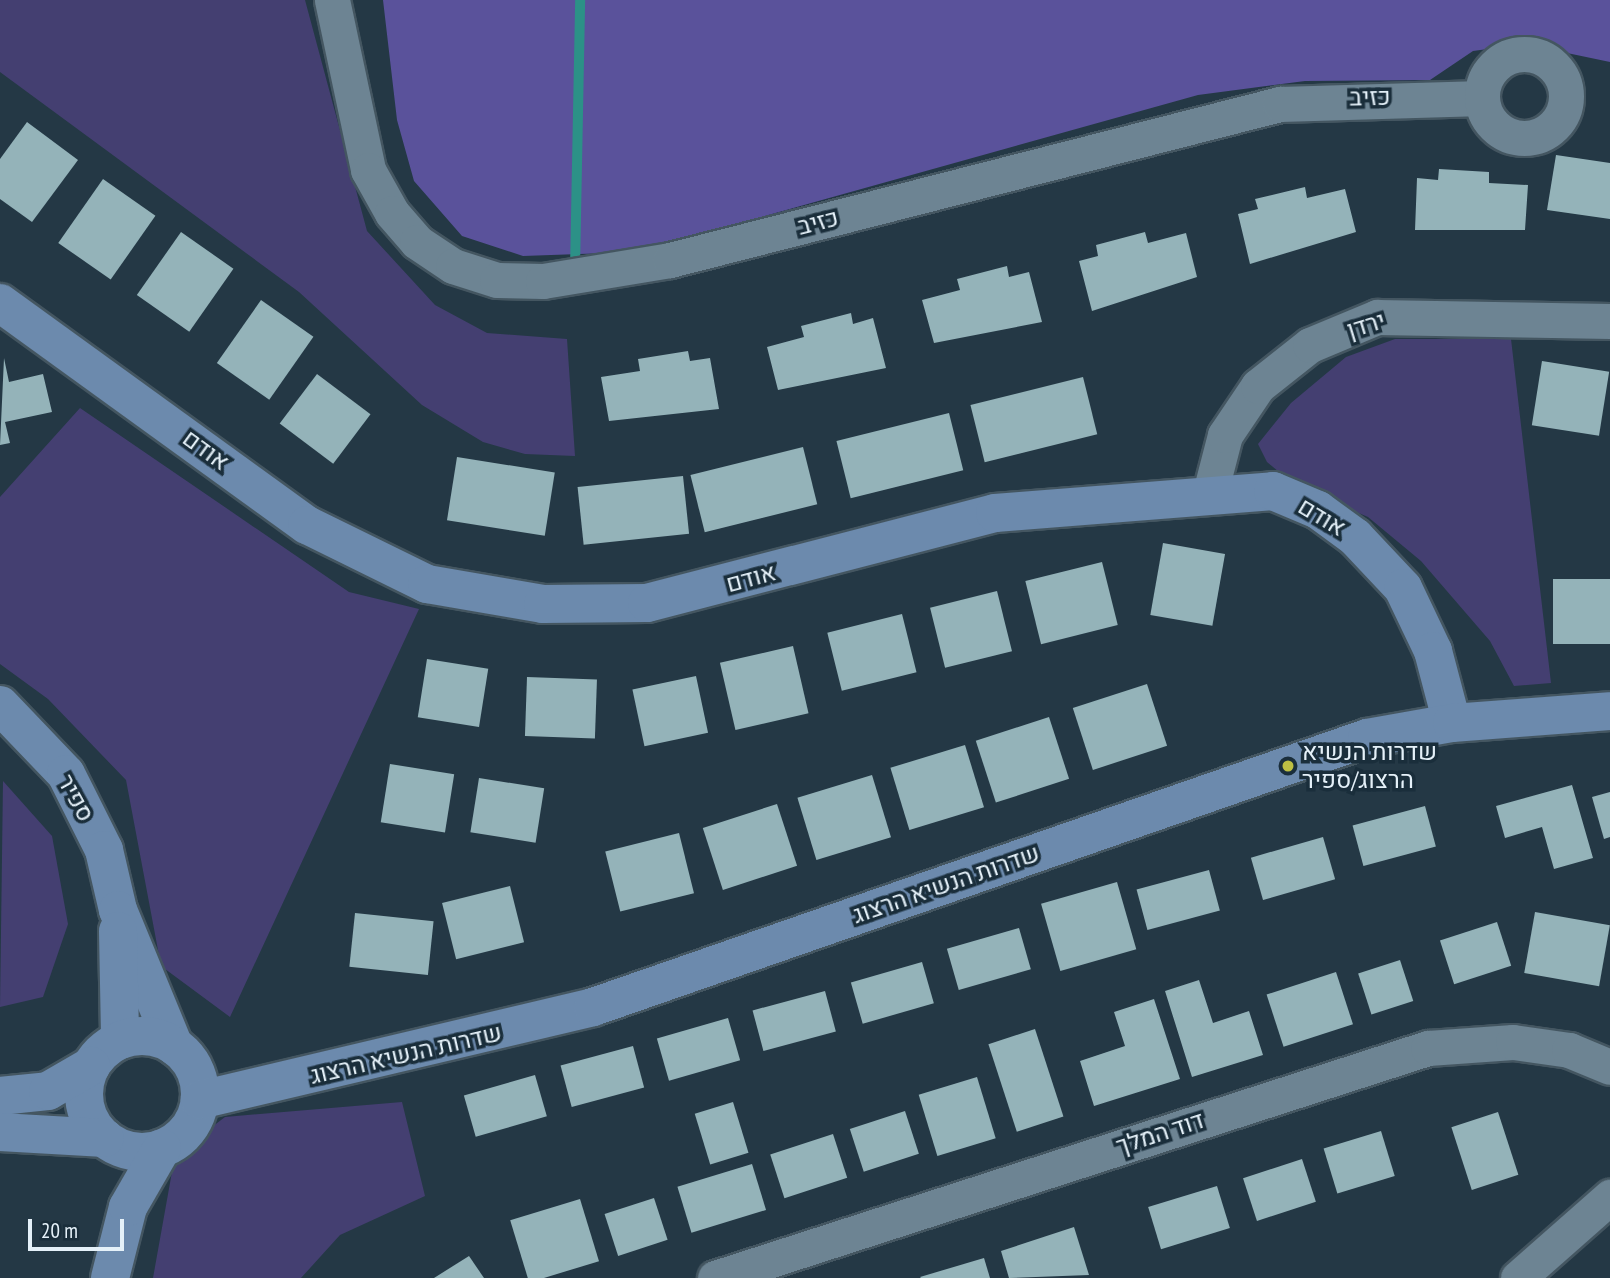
<!DOCTYPE html>
<meta charset="utf-8">
<style>
body{margin:0}
#map{position:relative;width:1610px;height:1278px;overflow:hidden;background:#243845;font-family:"PT Sans Narrow",Heebo,sans-serif}
div>[style]{position:absolute}
[style*='--x']{left:calc(var(--x)*1px);top:calc(var(--y)*1px);width:calc(var(--w)*1px);rotate:calc(var(--a)*1deg)}
.green>*{inset:0;background:#443f71}
.forest>*{inset:0;background:#5a529b}
.stream>*{height:10px;margin:-5px;padding:0 5px;transform-origin:5px;border-radius:5px;background:#2c9187}
.building>*{inset:0;background:#94b3b9;transform-origin:0 0}
.roads{filter:drop-shadow(2px 0 #445661) drop-shadow(-2px 0 #445661) drop-shadow(0 2px #445661) drop-shadow(0 -2px #445661)}
.street>*{height:35px;margin:-17.5px;padding:0 17.5px;transform-origin:17.5px;border-radius:17.5px;background:#6d8493}
.street>.ring{margin:-17.5px;padding:0;box-sizing:content-box;background:none;border:35px solid #6d8493;border-radius:50%}
.secondary>*{height:38px;margin:-19px;padding:0 19px;transform-origin:19px;border-radius:19px;background:#6c8aad}
.secondary>.ring{margin:-19px;padding:0;box-sizing:content-box;background:none;border:38px solid #6c8aad;border-radius:50%}
.dots>*{width:19px;height:19px;translate:-50% -50%;box-sizing:border-box;border:4px solid #1a2e3b;border-radius:50%}
span{translate:-50% -50%;white-space:nowrap;text-align:center;line-height:1.15;-webkit-text-stroke:7px #1a2e3b;paint-order:stroke}
.street-label{font-size:24px;color:#e5f1f9}
.poi-label{font-size:24px;color:#e5f1f9}
.left{translate:0 -50%;text-align:left}
.scale{position:absolute;left:28px;top:1219px;width:96px;height:32px;box-sizing:border-box;border:4px solid #e5f1f9;border-top:0;padding-left:9px;font-size:21px;line-height:24px;white-space:nowrap;color:#e5f1f9;-webkit-text-stroke:5px #1a2e3b;paint-order:stroke}
</style>
<div id="map">
<div class="green">
<i style="clip-path:polygon(0 0,305px 0,367px 231px,435px 305px,487px 333px,567px 339px,575px 456px,525px 454px,483px 442px,422px 405px,299px 292px,0 72px)"></i>
<i style="clip-path:polygon(1395px 339px,1511px 339px,1551px 683px,1514px 686px,1490px 641px,1421px 561px,1368px 517px,1296px 486px,1267px 462px,1258px 444px,1291px 403px,1346px 357px)"></i>
<i style="clip-path:polygon(80px 408px,349px 592px,419px 609px,230px 1017px,161px 966px,126px 780px,48px 699px,0 664px,0 497px)"></i>
<i style="clip-path:polygon(3px 781px,52px 836px,68px 924px,43px 997px,0 1007px)"></i>
<i style="clip-path:polygon(402px 1102px,425px 1196px,340px 1235px,301px 1278px,153px 1278px,175px 1155px,225px 1117px)"></i>
</div>
<div class="forest">
<i style="clip-path:polygon(383px 0,1610px 0,1610px 62px,1524px 44px,1473px 51px,1430px 80px,1305px 81px,1198px 95px,636px 252px,523px 256px,462px 236px,414px 181px,397px 120px)"></i>
</div>
<div class="stream">
<i style="--x:575;--y:269;--w:269;--a:-88.9"></i>
</div>
<div class="building">
<i style="clip-path:polygon(27px 122px,78px 160px,32px 222px,0 199px,0 159px)"></i>
<i style="clip-path:polygon(1556px 155px,1610px 163px,1610px 219px,1547px 210px)"></i>
<i style="clip-path:polygon(1439px 169px,1489px 172px,1489px 183px,1528px 185px,1525px 230px,1415px 230px,1417px 178px,1438px 180px)"></i>
<i style="left:103px;top:179px;width:64px;height:78px;rotate:35deg"></i>
<i style="clip-path:polygon(1305px 187px,1307px 198px,1345px 189px,1356px 232px,1250px 264px,1238px 214px,1258px 209px,1255px 199px)"></i>
<i style="left:181px;top:232px;width:64px;height:77px;rotate:35deg"></i>
<i style="clip-path:polygon(1145px 232px,1148px 243px,1186px 233px,1197px 277px,1092px 311px,1079px 261px,1098px 256px,1096px 245px)"></i>
<i style="clip-path:polygon(1007px 266px,1009px 277px,1029px 272px,1042px 322px,934px 343px,922px 300px,960px 290px,957px 279px)"></i>
<i style="left:261px;top:300px;width:64px;height:77px;rotate:35deg"></i>
<i style="clip-path:polygon(851px 313px,853px 324px,873px 318px,886px 368px,778px 390px,767px 347px,804px 337px,801px 326px)"></i>
<i style="clip-path:polygon(688px 351px,690px 361px,710px 358px,719px 409px,609px 421px,601px 377px,640px 371px,638px 359px)"></i>
<i style="clip-path:polygon(4px 358px,9px 382px,43px 374px,52px 412px,5px 422px,10px 443px,0 445px)"></i>
<i style="left:1542px;top:361px;width:68px;height:65px;rotate:9deg"></i>
<i style="left:317px;top:374px;width:67px;height:62px;rotate:37deg"></i>
<i style="left:1083px;top:377px;width:59px;height:116px;rotate:76deg"></i>
<i style="left:949px;top:413px;width:59px;height:116px;rotate:76deg"></i>
<i style="left:803px;top:447px;width:59px;height:116px;rotate:76deg"></i>
<i style="left:457px;top:457px;width:99px;height:64px;rotate:9deg"></i>
<i style="left:683px;top:476px;width:58px;height:106px;rotate:84deg"></i>
<i style="left:1163px;top:543px;width:63px;height:73px;rotate:10deg"></i>
<i style="left:1102px;top:562px;width:65px;height:79px;rotate:76deg"></i>
<i style="left:1610px;top:579px;width:65px;height:57px;rotate:90deg"></i>
<i style="left:997px;top:591px;width:62px;height:69px;rotate:76deg"></i>
<i style="left:902px;top:614px;width:60px;height:77px;rotate:76deg"></i>
<i style="left:793px;top:646px;width:69px;height:75px;rotate:77deg"></i>
<i style="left:427px;top:659px;width:62px;height:59px;rotate:9deg"></i>
<i style="left:696px;top:676px;width:58px;height:65px;rotate:78deg"></i>
<i style="left:527px;top:677px;width:70px;height:59px;rotate:2deg"></i>
<i style="left:1147px;top:684px;width:65px;height:78px;rotate:72deg"></i>
<i style="left:1049px;top:717px;width:65px;height:77px;rotate:72deg"></i>
<i style="left:965px;top:745px;width:65px;height:78px;rotate:73deg"></i>
<i style="left:390px;top:764px;width:65px;height:59px;rotate:9deg"></i>
<i style="left:872px;top:775px;width:65px;height:78px;rotate:73deg"></i>
<i style="left:479px;top:778px;width:66px;height:55px;rotate:9deg"></i>
<i style="clip-path:polygon(1572px 785px,1593px 858px,1554px 869px,1542px 827px,1505px 838px,1496px 806px)"></i>
<i style="clip-path:polygon(1610px 792px,1610px 837px,1604px 839px,1592px 797px)"></i>
<i style="left:777px;top:804px;width:65px;height:78px;rotate:72deg"></i>
<i style="left:1425px;top:806px;width:42px;height:75px;rotate:75deg"></i>
<i style="left:679px;top:833px;width:62px;height:76px;rotate:76deg"></i>
<i style="left:1323px;top:837px;width:44px;height:75px;rotate:74deg"></i>
<i style="left:1209px;top:870px;width:42px;height:75px;rotate:75deg"></i>
<i style="left:1117px;top:882px;width:70px;height:79px;rotate:74deg"></i>
<i style="left:510px;top:886px;width:58px;height:70px;rotate:76deg"></i>
<i style="left:1535px;top:912px;width:76px;height:62px;rotate:10deg"></i>
<i style="left:355px;top:913px;width:79px;height:54px;rotate:6deg"></i>
<i style="left:1497px;top:922px;width:46px;height:60px;rotate:72deg"></i>
<i style="left:1019px;top:928px;width:43px;height:75px;rotate:74deg"></i>
<i style="left:1400px;top:960px;width:43px;height:44px;rotate:72deg"></i>
<i style="left:922px;top:962px;width:43px;height:74px;rotate:74deg"></i>
<i style="left:1336px;top:972px;width:55px;height:73px;rotate:72deg"></i>
<i style="clip-path:polygon(1199px 980px,1213px 1023px,1249px 1011px,1263px 1055px,1192px 1077px,1165px 991px)"></i>
<i style="left:825px;top:991px;width:42px;height:75px;rotate:75deg"></i>
<i style="clip-path:polygon(1154px 999px,1180px 1079px,1094px 1106px,1080px 1061px,1125px 1046px,1114px 1012px)"></i>
<i style="left:728px;top:1018px;width:44px;height:74px;rotate:74deg"></i>
<i style="left:1035px;top:1029px;width:92px;height:49px;rotate:72deg"></i>
<i style="left:633px;top:1046px;width:43px;height:75px;rotate:75deg"></i>
<i style="left:535px;top:1075px;width:43px;height:74px;rotate:74deg"></i>
<i style="left:977px;top:1077px;width:64px;height:61px;rotate:73deg"></i>
<i style="left:733px;top:1102px;width:53px;height:40px;rotate:73deg"></i>
<i style="left:905px;top:1111px;width:45px;height:58px;rotate:72deg"></i>
<i style="left:1498px;top:1112px;width:66px;height:49px;rotate:72deg"></i>
<i style="left:1381px;top:1131px;width:47px;height:60px;rotate:73deg"></i>
<i style="left:833px;top:1134px;width:46px;height:66px;rotate:72deg"></i>
<i style="left:1302px;top:1159px;width:45px;height:62px;rotate:72deg"></i>
<i style="left:752px;top:1164px;width:48px;height:78px;rotate:73deg"></i>
<i style="left:1217px;top:1186px;width:44px;height:72px;rotate:73deg"></i>
<i style="left:654px;top:1198px;width:44px;height:52px;rotate:72deg"></i>
<i style="left:580px;top:1199px;width:65px;height:73px;rotate:73deg"></i>
<i style="clip-path:polygon(1074px 1227px,1089px 1275px,1009px 1278px,1001px 1251px)"></i>
<i style="clip-path:polygon(469px 1256px,484px 1278px,434px 1278px)"></i>
<i style="clip-path:polygon(984px 1258px,990px 1278px,921px 1278px,920px 1277px)"></i>
</div>
<div class="roads">
<div class="street">
<i style="--x:332;--y:0;--w:174;--a:78"></i>
<i style="--x:368;--y:170;--w:49;--a:60.8"></i>
<i style="--x:392;--y:213;--w:38;--a:49"></i>
<i style="--x:417;--y:242;--w:43;--a:33.7"></i>
<i style="--x:453;--y:266;--w:46;--a:17.7"></i>
<i style="--x:497;--y:280;--w:46;--a:1.2"></i>
<i style="--x:543;--y:281;--w:129;--a:-9.4"></i>
<i style="--x:670;--y:260;--w:630;--a:-14.35"></i>
<i style="--x:1280;--y:104;--w:202;--a:-1.7"></i>
<i class="ring" style="left:1482px;top:54px;width:49px;height:49px"></i>
<i style="--x:1210;--y:493;--w:60;--a:-75.5"></i>
<i style="--x:1225;--y:435;--w:59;--a:-56"></i>
<i style="--x:1258;--y:386;--w:66;--a:-38.3"></i>
<i style="--x:1310;--y:345;--w:73;--a:-22.7"></i>
<i style="--x:1377;--y:317;--w:233;--a:1"></i>
<i style="--x:715;--y:1278;--w:749;--a:-17.88"></i>
<i style="--x:1428;--y:1048;--w:85;--a:-4"></i>
<i style="--x:1513;--y:1042;--w:57;--a:8.1"></i>
<i style="--x:1569;--y:1050;--w:44;--a:22.5"></i>
<i style="--x:1518;--y:1278;--w:123;--a:-41.4"></i>
</div>
<div class="secondary">
<i style="--x:0;--y:303;--w:379;--a:35.9"></i>
<i style="--x:307;--y:525;--w:134;--a:26.2"></i>
<i style="--x:427;--y:584;--w:118;--a:9.8"></i>
<i style="--x:543;--y:604;--w:104;--a:-0.6"></i>
<i style="--x:647;--y:603;--w:359;--a:-14.5"></i>
<i style="--x:995;--y:513;--w:279;--a:-4.5"></i>
<i style="--x:1273;--y:491;--w:49;--a:22.9"></i>
<i style="--x:1318;--y:510;--w:46;--a:36.1"></i>
<i style="--x:1355;--y:537;--w:70;--a:46.7"></i>
<i style="--x:1403;--y:588;--w:70;--a:64.5"></i>
<i style="--x:1433;--y:651;--w:74;--a:75.2"></i>
<i style="--x:0;--y:705;--w:95;--a:46.3"></i>
<i style="--x:66;--y:774;--w:85;--a:63.4"></i>
<i style="--x:104;--y:850;--w:62;--a:76.9"></i>
<i style="--x:118;--y:910;--w:147;--a:67.6"></i>
<i style="--x:118;--y:931;--w:109;--a:88.9"></i>
<i class="ring" style="left:84px;top:1036px;width:78px;height:78px"></i>
<i style="--x:0;--y:1096;--w:48;--a:-5.9"></i>
<i style="--x:48;--y:1091;--w:50;--a:-30.2"></i>
<i style="--x:200;--y:1100;--w:404;--a:-13.3"></i>
<i style="--x:593;--y:1007;--w:819;--a:-19.16"></i>
<i style="--x:1367;--y:738;--w:86;--a:-10"></i>
<i style="--x:1452;--y:723;--w:158;--a:-4.3"></i>
<i style="--x:0;--y:1132;--w:105;--a:3.3"></i>
<i style="--x:110;--y:1278;--w:73;--a:-75.8"></i>
<i style="--x:128;--y:1207;--w:68;--a:-60"></i>
</div>
</div>
<div class="dots">
<i style="left:1288px;top:766px;background:#bdbf43"></i>
</div>
<div class="street-label">
<span style="left:1370px;top:97px;rotate:-1deg">כזיב</span>
<span style="left:818px;top:222px;rotate:-14deg">כזיב</span>
<span style="left:1366px;top:325px;rotate:-17deg">ירדן</span>
<span style="left:206px;top:450px;rotate:36deg">אודם</span>
<span style="left:1322px;top:517px;rotate:31deg">אודם</span>
<span style="left:751px;top:578px;rotate:-15deg">אודם</span>
<span style="left:76px;top:798px;rotate:61deg">ספיר</span>
<span style="left:946px;top:884px;rotate:-19deg">שדרות הנשיא הרצוג</span>
<span style="left:406px;top:1054px;rotate:-13deg">שדרות הנשיא הרצוג</span>
<span style="left:1160px;top:1133px;rotate:-18deg">דוד המלך</span>
</div>
<div class="poi-label">
<span class="left" style="left:1302px;top:766px">שדרות הנשיא<br>הרצוג/ספיר</span>
</div>
<div class="scale">20 m</div>
</div>
